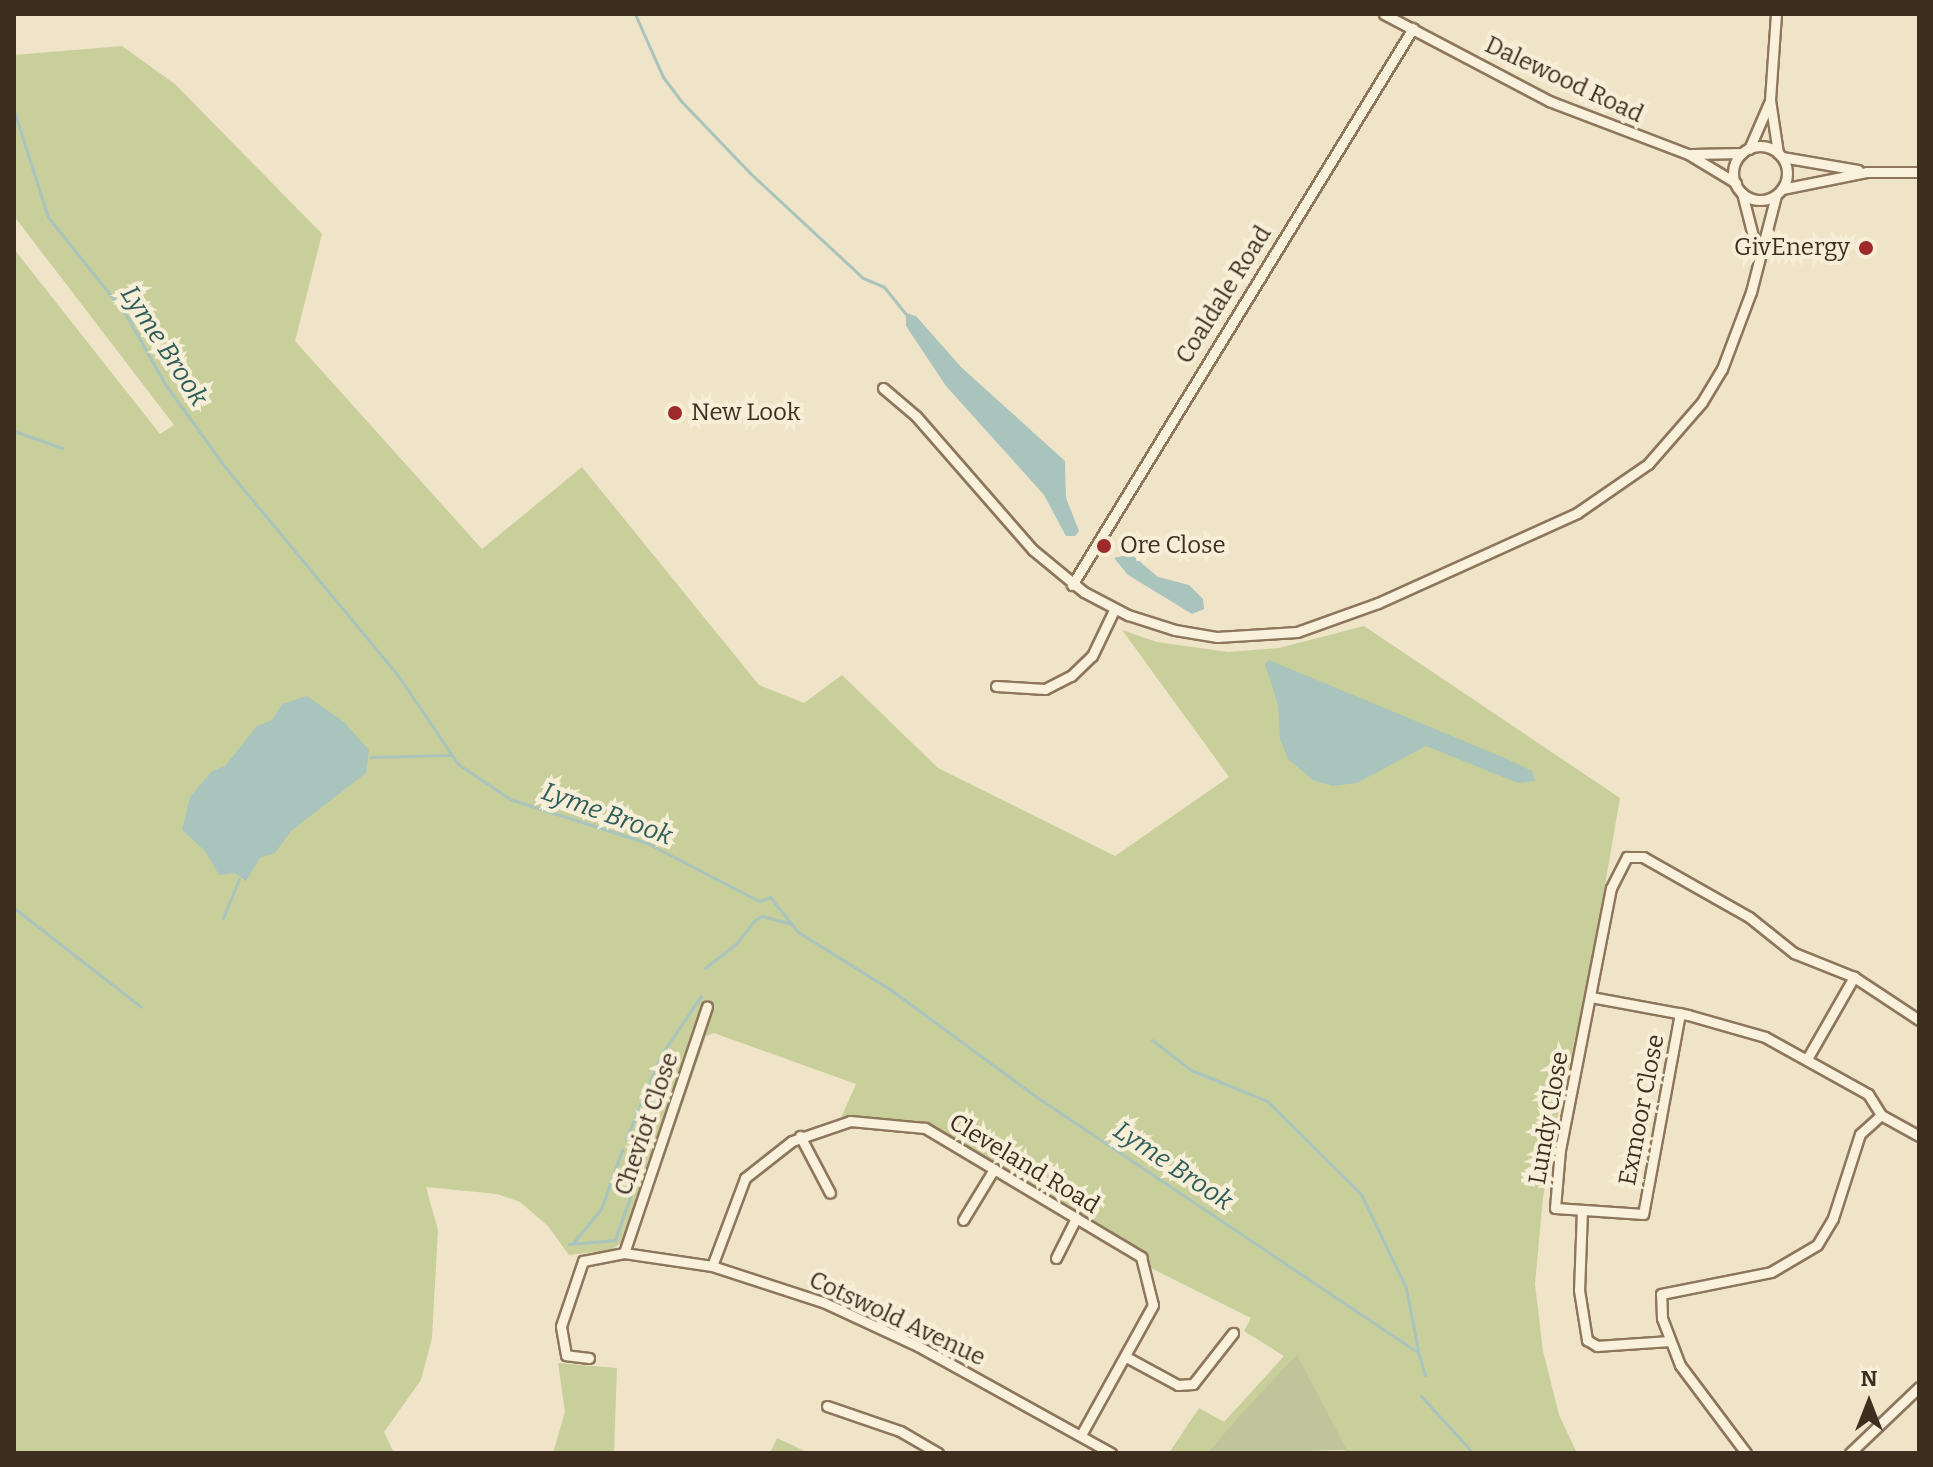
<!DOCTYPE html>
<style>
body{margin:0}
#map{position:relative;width:1933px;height:1467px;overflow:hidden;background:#f0e4c8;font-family:Bitter,serif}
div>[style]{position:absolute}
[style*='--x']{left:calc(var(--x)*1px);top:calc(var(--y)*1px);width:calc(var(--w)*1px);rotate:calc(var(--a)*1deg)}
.green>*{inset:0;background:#c9cf9b}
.cemetery>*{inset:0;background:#bfc49a}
.water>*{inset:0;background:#a9c4bc}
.stream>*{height:3px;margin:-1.5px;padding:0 1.5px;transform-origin:1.5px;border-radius:1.5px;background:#a9c4bc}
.roads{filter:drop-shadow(2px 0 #8d765c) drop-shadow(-2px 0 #8d765c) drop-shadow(0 2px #8d765c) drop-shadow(0 -2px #8d765c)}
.minor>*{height:9px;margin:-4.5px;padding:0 4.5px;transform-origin:4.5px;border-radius:4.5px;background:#faf1dc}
.minor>.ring{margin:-4.5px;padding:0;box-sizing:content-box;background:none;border:9px solid #faf1dc;border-radius:50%}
.dots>*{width:22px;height:22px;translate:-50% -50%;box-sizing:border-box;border:4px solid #f7eed8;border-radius:50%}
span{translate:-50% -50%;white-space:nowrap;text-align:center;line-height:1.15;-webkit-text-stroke:8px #f7eed8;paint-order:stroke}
.street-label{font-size:24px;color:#3d2e20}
.poi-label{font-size:24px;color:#3d2e20}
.right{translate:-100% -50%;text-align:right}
.left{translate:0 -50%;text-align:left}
.water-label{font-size:26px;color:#2f5d5a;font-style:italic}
.frame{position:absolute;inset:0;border:16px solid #3d2e20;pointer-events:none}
.north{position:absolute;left:1829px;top:1363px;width:80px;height:80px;-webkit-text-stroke:6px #f7eed8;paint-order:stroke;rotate:0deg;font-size:22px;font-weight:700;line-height:32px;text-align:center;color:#3d2e20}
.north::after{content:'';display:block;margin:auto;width:28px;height:36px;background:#3d2e20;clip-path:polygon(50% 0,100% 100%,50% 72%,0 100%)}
</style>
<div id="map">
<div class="green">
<i style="clip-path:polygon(122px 46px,175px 84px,322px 234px,295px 341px,482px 549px,582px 467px,759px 685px,804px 703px,842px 675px,938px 768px,1115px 856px,1229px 777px,1122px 630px,1157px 642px,1228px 652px,1279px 648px,1364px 626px,1620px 798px,1580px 1030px,1562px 1092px,1543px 1198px,1535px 1284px,1543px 1351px,1559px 1415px,1577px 1453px,1343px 1453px,1346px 1449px,1297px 1354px,1207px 1453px,1169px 1453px,1199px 1408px,1224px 1422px,1284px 1356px,1244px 1331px,1251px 1318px,1133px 1259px,930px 1137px,894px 1125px,840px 1120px,856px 1084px,714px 1033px,706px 1036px,664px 1159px,650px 1155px,621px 1243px,612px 1250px,569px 1255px,548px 1226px,520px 1202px,497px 1194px,426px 1187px,438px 1230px,432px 1338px,421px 1380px,384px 1432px,394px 1453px,14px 1453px,14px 249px,160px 434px,174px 425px,14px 216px,14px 55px)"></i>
<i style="clip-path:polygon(558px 1363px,617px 1368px,614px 1453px,553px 1453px,565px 1412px)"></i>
<i style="clip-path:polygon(777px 1438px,809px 1453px,770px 1453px)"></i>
</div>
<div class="cemetery">
<i style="clip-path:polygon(1297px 1354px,1347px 1450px,1207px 1453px,1244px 1411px)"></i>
</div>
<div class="water">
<i style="clip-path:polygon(906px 313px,916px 316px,961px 367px,1065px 461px,1066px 498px,1079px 531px,1075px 536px,1066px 536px,1044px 495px,946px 386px,906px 326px)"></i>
<i style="clip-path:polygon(1131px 554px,1158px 577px,1189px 585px,1203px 599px,1204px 609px,1192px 614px,1128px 575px,1114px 558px)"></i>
<i style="clip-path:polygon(1269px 660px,1505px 758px,1532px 771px,1535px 781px,1518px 783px,1426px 746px,1357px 783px,1332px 786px,1313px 780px,1288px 759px,1280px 739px,1278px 705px,1265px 664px)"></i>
<i style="clip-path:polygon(307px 696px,344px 722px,369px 750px,366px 773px,291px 831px,275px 853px,260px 858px,246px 881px,235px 873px,219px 875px,205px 851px,182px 830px,190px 797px,212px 771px,225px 766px,257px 726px,272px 720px,282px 704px)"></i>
</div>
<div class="stream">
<i style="--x:635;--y:14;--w:69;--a:66"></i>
<i style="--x:663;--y:77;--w:31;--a:53"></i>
<i style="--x:682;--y:102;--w:98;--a:46.2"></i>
<i style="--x:750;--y:173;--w:154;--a:42.9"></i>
<i style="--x:863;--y:278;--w:23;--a:23"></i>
<i style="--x:884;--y:287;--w:36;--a:51"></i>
<i style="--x:14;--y:111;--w:111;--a:72.2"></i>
<i style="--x:48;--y:217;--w:123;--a:51.3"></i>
<i style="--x:125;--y:313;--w:81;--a:60.6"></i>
<i style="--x:165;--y:384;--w:102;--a:54.1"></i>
<i style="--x:225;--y:467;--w:269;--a:50.3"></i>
<i style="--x:397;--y:674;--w:109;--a:55.9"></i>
<i style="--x:458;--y:764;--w:63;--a:33.9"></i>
<i style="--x:510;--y:799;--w:144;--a:17.8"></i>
<i style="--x:647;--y:843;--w:126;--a:27.4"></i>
<i style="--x:759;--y:901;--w:12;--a:-20"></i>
<i style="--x:770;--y:897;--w:45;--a:51.3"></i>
<i style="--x:798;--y:932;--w:110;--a:31.9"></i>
<i style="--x:891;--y:990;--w:186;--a:36.3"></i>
<i style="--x:1041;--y:1100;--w:453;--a:33.8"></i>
<i style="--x:1418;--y:1352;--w:24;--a:73"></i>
<i style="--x:14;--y:431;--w:51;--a:19.5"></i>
<i style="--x:370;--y:757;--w:81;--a:-1.4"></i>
<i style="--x:14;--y:908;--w:161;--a:37.9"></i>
<i style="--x:223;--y:918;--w:42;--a:-67.7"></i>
<i style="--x:705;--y:968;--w:39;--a:-38"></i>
<i style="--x:736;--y:944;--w:31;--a:-52"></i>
<i style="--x:755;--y:920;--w:8;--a:-30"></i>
<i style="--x:762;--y:916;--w:30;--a:15"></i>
<i style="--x:1152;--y:1040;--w:49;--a:37.6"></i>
<i style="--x:1191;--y:1070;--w:82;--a:22.2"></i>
<i style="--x:1267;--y:1101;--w:132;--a:44.7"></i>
<i style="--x:1361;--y:1194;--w:104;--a:64.4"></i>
<i style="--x:1406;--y:1288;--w:63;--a:79"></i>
<i style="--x:626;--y:1139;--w:91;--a:-67.4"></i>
<i style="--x:661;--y:1055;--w:71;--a:-55.9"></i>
<i style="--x:573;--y:1243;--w:44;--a:-50.5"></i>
<i style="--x:601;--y:1209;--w:63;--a:-70.4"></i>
<i style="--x:569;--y:1244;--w:46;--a:-5"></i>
<i style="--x:615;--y:1240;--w:88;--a:-70.7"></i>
<i style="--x:1421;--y:1396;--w:77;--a:47.6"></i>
</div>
<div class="roads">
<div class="minor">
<i style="--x:1384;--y:14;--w:187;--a:27.8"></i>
<i style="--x:1549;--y:101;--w:149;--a:20.9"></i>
<i style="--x:1688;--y:154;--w:56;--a:31.1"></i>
<i style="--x:1776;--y:14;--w:86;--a:94"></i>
<i style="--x:1770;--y:100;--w:54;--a:81.4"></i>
<i class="ring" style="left:1733px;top:146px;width:45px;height:45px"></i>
<i style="--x:1749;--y:149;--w:50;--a:-66.5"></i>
<i style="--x:1692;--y:154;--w:50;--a:-1.1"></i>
<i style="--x:1782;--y:157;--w:77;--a:9.7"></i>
<i style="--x:1782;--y:189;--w:87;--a:-11.3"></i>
<i style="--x:1867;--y:172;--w:52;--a:0"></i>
<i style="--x:1742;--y:193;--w:65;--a:75.7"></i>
<i style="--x:883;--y:388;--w:43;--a:40.3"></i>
<i style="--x:916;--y:416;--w:178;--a:48.9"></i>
<i style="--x:1033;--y:550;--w:66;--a:39.5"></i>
<i style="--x:1084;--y:592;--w:50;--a:27.6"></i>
<i style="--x:1128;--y:615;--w:49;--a:17.7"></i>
<i style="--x:1175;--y:630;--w:43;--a:9.5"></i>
<i style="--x:1217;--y:637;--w:80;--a:-3.6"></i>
<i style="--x:1297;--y:632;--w:86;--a:-19.7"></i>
<i style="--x:1378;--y:603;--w:218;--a:-24.3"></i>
<i style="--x:1577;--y:513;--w:86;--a:-34.6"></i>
<i style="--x:1648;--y:464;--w:82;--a:-48.9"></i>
<i style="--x:1702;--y:402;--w:39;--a:-59"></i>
<i style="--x:1722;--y:369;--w:82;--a:-69.4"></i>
<i style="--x:1751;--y:292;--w:100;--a:-75.5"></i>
<i style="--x:1072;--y:585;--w:653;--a:-58.52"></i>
<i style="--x:996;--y:686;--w:49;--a:3.5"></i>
<i style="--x:1045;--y:689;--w:29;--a:-27"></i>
<i style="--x:1071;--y:676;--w:29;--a:-44"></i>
<i style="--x:1092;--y:656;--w:51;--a:-64.4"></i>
<i style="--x:1591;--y:997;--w:99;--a:10.5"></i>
<i style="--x:1688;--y:1015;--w:80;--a:15.9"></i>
<i style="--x:1765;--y:1037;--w:118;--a:29"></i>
<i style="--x:1868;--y:1094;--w:25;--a:58"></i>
<i style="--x:1680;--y:1013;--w:204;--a:100.4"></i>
<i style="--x:1643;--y:1214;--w:88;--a:-176.1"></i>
<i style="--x:1555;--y:1208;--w:58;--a:-85.1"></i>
<i style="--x:1560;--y:1150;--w:267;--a:-79"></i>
<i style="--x:1611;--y:888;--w:35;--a:-63"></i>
<i style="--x:1627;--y:857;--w:16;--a:0"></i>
<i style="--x:1643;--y:857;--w:122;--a:29.5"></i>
<i style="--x:1749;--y:917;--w:58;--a:38.7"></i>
<i style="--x:1794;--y:953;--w:65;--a:21.8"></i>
<i style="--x:1807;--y:1059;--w:95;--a:-60.2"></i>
<i style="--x:1854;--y:977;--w:78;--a:33.5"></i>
<i style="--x:1881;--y:1115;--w:43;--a:28.9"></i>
<i style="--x:800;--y:1136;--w:64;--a:62.2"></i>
<i style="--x:1582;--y:1210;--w:80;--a:92.1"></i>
<i style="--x:1579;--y:1290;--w:51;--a:80.9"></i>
<i style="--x:1587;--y:1340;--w:12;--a:31"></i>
<i style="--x:1597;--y:1346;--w:72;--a:-4"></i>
<i style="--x:963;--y:1220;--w:60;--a:-58.7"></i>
<i style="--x:624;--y:1253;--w:260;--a:-71.4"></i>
<i style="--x:1056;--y:1258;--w:45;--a:-63.4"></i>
<i style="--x:712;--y:1266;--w:94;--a:-69.4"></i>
<i style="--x:745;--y:1178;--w:60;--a:-38.2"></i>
<i style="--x:792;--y:1141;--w:61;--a:-19"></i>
<i style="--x:850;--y:1121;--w:75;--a:5.3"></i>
<i style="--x:925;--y:1128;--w:252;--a:30.8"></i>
<i style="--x:1141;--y:1257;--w:49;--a:76"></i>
<i style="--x:1153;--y:1305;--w:149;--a:119"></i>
<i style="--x:589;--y:1358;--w:23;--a:-173"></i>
<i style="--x:566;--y:1355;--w:29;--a:-100"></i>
<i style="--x:561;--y:1326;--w:69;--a:-71.3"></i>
<i style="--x:583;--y:1261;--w:42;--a:-11"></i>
<i style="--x:624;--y:1253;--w:89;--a:8.4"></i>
<i style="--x:712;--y:1266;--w:117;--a:18"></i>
<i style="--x:823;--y:1302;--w:105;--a:24.9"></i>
<i style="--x:918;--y:1346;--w:221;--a:29"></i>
<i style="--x:1128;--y:1358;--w:57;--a:28.4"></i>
<i style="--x:1178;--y:1385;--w:15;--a:-4"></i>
<i style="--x:1193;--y:1384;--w:65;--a:-51.9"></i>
<i style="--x:827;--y:1406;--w:77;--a:18.9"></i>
<i style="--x:900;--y:1431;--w:44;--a:30.1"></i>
<i style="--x:1746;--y:1453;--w:110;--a:-126.9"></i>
<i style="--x:1680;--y:1365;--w:50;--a:-111"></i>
<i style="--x:1662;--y:1318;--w:24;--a:-92"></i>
<i style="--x:1661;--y:1294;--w:112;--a:-11.3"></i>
<i style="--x:1771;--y:1272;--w:53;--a:-30.4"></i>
<i style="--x:1817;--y:1245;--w:31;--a:-59"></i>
<i style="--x:1833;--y:1218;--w:88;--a:-72.2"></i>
<i style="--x:1860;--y:1134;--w:28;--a:-42"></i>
<i style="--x:1850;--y:1453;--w:95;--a:-43.7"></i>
</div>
</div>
<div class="dots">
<i style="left:1866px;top:248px;background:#9e2a2b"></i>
<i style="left:675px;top:413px;background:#9e2a2b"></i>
<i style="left:1104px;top:546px;background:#9e2a2b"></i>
</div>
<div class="street-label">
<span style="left:1564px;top:80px;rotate:25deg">Dalewood Road</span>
<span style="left:1224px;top:295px;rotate:-58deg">Coaldale Road</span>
<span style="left:1642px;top:1110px;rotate:-79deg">Exmoor Close</span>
<span style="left:1549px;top:1118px;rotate:-80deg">Lundy Close</span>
<span style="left:647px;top:1124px;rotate:-71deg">Cheviot Close</span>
<span style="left:1024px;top:1164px;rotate:31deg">Cleveland Road</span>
<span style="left:897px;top:1319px;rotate:25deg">Cotswold Avenue</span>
</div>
<div class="poi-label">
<span class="right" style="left:1850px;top:248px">GivEnergy</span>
<span class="left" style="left:691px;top:413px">New Look</span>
<span class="left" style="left:1120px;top:546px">Ore Close</span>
</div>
<div class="water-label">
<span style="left:164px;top:346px;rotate:57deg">Lyme Brook</span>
<span style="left:607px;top:814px;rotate:20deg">Lyme Brook</span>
<span style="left:1173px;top:1166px;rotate:34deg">Lyme Brook</span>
</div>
<div class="frame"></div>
<div class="north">N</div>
</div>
